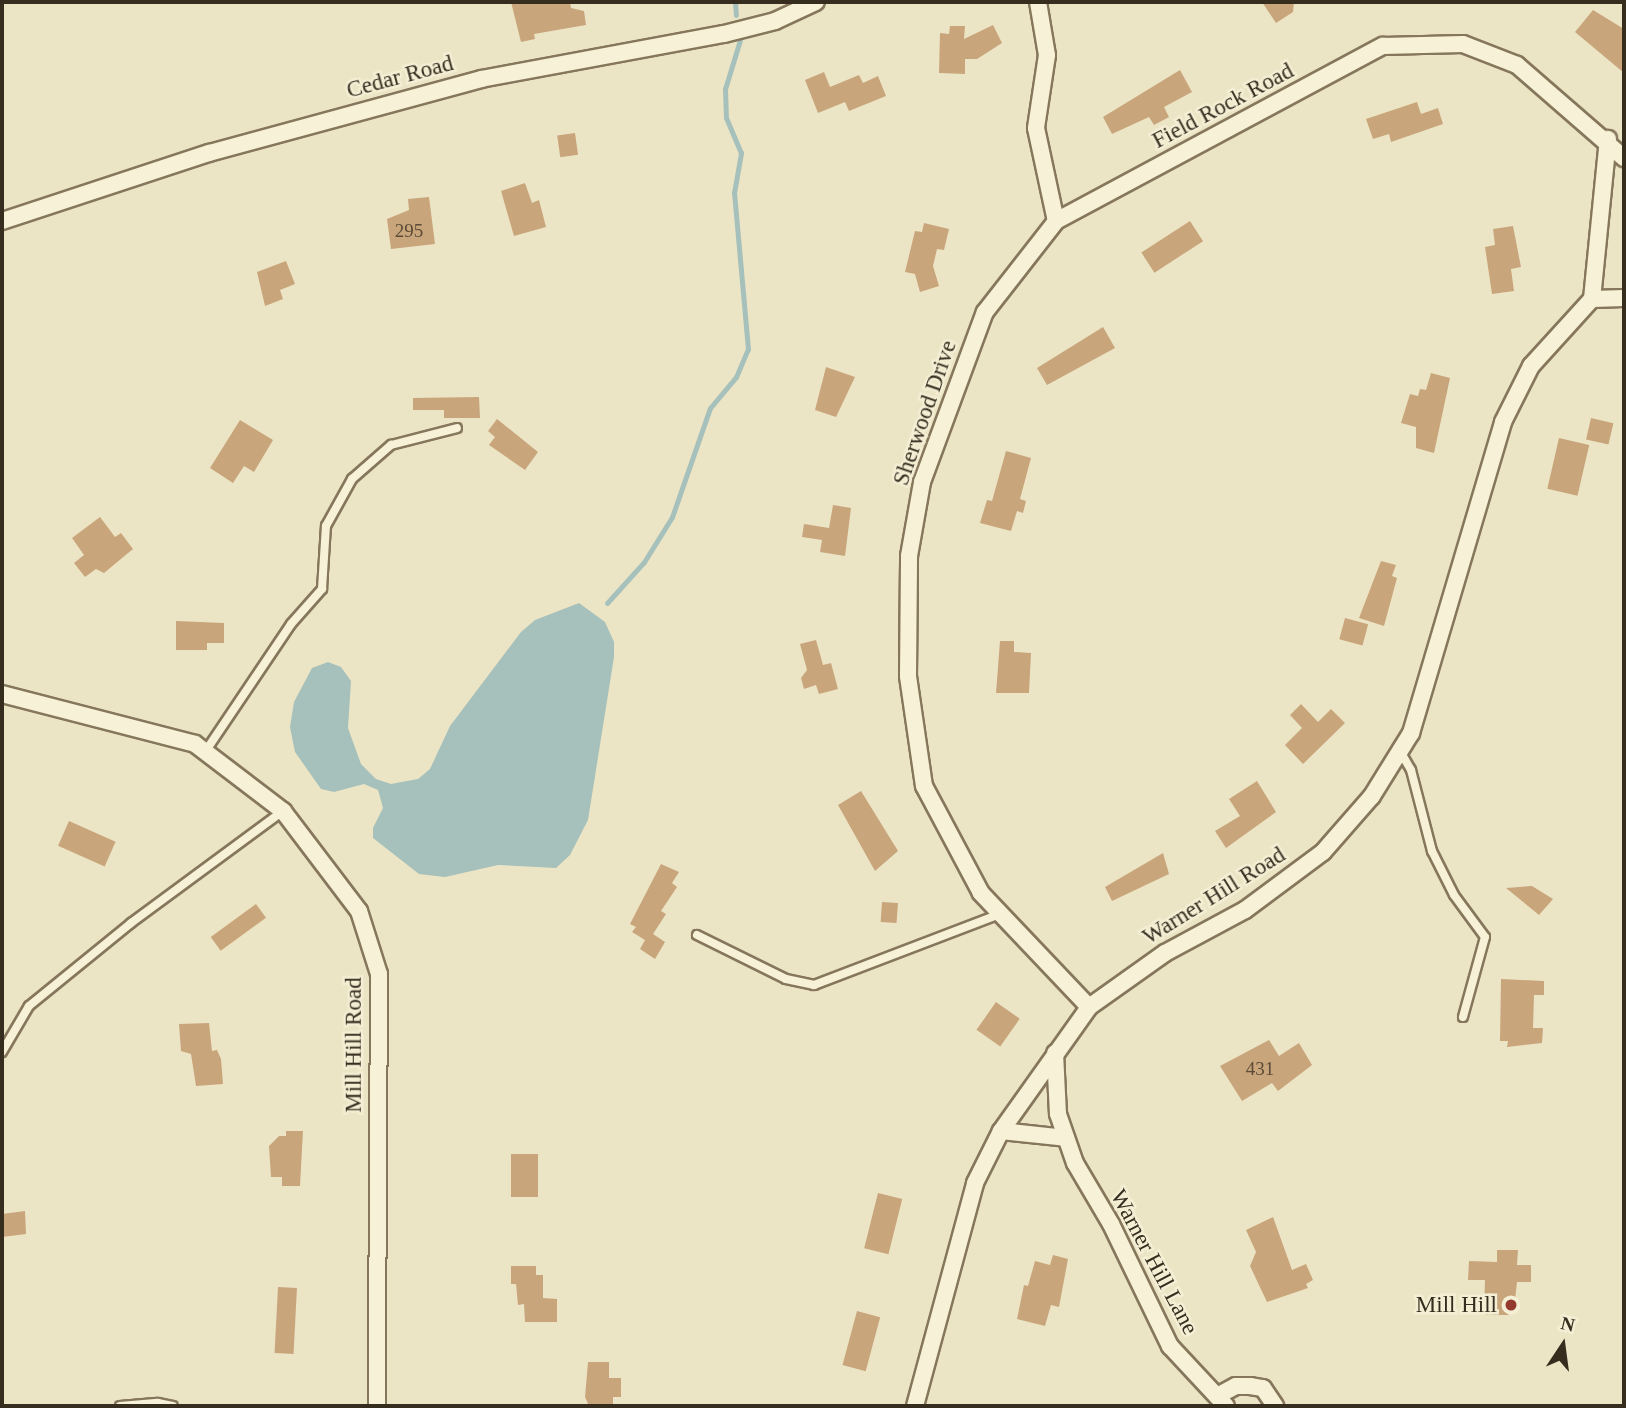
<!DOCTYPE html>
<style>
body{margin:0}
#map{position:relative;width:1626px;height:1408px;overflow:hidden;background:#ece5c5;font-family:"Times New Roman",serif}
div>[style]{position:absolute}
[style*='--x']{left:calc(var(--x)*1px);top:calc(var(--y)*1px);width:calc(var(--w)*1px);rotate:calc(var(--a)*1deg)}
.water>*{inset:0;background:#a6c0bb}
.stream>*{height:5px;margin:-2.5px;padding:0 2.5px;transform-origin:2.5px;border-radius:2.5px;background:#a6c0bb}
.building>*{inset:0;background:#c9a57c;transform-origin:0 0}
.roads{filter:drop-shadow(2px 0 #86775c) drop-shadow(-2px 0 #86775c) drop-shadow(0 2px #86775c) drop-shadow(0 -2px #86775c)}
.lane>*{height:8px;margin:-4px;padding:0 4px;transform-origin:4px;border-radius:4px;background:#f7f2d7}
.street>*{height:16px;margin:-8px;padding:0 8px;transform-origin:8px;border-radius:8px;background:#f7f2d7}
.dots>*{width:19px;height:19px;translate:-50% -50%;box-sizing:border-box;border:4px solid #f4eed4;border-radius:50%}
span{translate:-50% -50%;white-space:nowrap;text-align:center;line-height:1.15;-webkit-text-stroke:5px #f4eed4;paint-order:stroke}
.number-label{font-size:19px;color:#5c4b36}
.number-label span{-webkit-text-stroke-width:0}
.street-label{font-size:23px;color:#372d1f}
.poi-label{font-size:23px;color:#372d1f}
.right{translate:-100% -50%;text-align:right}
.frame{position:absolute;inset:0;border:4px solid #372d1f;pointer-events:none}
.north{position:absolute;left:1528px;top:1310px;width:70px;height:70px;-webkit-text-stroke:5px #f4eed4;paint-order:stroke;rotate:13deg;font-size:19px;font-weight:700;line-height:28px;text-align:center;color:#372d1f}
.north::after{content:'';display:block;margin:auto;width:24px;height:32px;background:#372d1f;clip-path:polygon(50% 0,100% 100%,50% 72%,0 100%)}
</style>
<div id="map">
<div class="water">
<i style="clip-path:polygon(579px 603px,605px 622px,614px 642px,614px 657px,588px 820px,570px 855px,556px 868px,498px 865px,445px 877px,419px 874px,373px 838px,373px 828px,383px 808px,378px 790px,364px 784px,334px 792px,321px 789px,295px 752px,290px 727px,294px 702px,312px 668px,328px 662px,341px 667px,351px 681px,348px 728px,361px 764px,376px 779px,391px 784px,418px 779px,430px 769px,450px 726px,521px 632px,535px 620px)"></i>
</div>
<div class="stream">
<i style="--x:735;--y:2;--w:13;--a:86"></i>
<i style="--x:607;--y:603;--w:55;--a:-47.9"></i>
<i style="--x:644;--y:562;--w:53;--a:-58.1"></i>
<i style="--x:672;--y:517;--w:115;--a:-70.8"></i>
<i style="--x:710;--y:408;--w:40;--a:-50"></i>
<i style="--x:736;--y:377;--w:30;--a:-67"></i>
<i style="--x:748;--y:349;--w:157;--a:-95.1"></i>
<i style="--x:734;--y:193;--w:41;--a:-80.1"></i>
<i style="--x:741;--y:153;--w:38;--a:-113"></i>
<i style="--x:726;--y:118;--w:29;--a:-92"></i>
<i style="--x:725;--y:89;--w:51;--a:-73"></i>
</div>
<div class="building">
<i style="clip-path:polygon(511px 2px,570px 2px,571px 8px,584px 11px,586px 25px,534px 34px,535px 39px,521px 42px)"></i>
<i style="clip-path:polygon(1262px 2px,1294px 2px,1293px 12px,1276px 23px)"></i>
<i style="clip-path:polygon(1593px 10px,1624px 29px,1624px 73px,1575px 32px)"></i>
<i style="clip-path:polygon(993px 25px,1002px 43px,977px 59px,965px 59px,965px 74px,939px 73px,940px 33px,949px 34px,950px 26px,965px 26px,964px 39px)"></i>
<i style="clip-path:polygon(1180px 70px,1192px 92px,1164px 107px,1169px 117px,1154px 125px,1149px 117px,1112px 134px,1103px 117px)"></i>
<i style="clip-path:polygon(824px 72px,830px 87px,859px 75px,863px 83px,878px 76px,886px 96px,849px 111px,845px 102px,818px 113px,805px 80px)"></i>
<i style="clip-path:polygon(1417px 102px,1421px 114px,1438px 108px,1443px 124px,1391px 142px,1389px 134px,1373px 139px,1366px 119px)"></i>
<i style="left:575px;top:133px;width:22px;height:18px;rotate:82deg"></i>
<i style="clip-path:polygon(525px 183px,532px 203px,539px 200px,546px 227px,514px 236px,501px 191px)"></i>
<i style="clip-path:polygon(429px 197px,435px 244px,391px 249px,387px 219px,409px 210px,408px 199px)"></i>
<i style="left:1190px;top:221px;width:24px;height:58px;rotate:57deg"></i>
<i style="clip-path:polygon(924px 223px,949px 229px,944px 250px,937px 249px,933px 266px,939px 286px,920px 292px,915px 274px,905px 272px,915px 231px,922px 232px)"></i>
<i style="clip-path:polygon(1513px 226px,1521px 267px,1511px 269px,1514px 291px,1492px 294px,1485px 247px,1495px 245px,1493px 229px)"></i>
<i style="clip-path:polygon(286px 261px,295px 284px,280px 290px,283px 299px,265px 306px,257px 272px)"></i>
<i style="clip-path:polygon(1103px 327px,1115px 348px,1047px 385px,1037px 368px)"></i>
<i style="clip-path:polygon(826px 367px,855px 377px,836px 417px,815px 410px)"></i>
<i style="clip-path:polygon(1431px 373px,1450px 378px,1434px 453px,1416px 448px,1416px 427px,1401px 423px,1410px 394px,1418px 396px,1420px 389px,1426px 390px)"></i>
<i style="clip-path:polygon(479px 397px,480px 418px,444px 418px,444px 410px,413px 410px,413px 398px)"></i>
<i style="left:1591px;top:418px;width:23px;height:22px;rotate:13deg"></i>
<i style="clip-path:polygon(497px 419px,538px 452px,525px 470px,489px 445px,495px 437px,488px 431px)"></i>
<i style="clip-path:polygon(240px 420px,273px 440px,254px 472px,244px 466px,233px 483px,210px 468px)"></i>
<i style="left:1559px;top:438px;width:31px;height:52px;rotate:13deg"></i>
<i style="clip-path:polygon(1006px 451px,1031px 458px,1020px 499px,1026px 501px,1023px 513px,1017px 511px,1011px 531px,980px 523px,987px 500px,992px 501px)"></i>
<i style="clip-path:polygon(833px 505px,851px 508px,845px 556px,820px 552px,822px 540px,802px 537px,804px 524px,829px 528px)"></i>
<i style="clip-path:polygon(100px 517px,115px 537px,121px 533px,133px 549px,104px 573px,96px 569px,85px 577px,74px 563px,84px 555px,72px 538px)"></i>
<i style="clip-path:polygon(1381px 561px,1396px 565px,1392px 576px,1397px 578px,1384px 626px,1359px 618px)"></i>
<i style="left:1345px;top:618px;width:24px;height:22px;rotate:15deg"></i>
<i style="clip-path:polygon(176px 621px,224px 623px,224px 643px,207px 643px,207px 650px,176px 650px)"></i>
<i style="clip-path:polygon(816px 640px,823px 665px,831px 663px,838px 689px,819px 694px,816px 685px,804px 689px,801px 678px,807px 670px,800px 644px)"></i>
<i style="clip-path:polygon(1000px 641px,1014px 641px,1014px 652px,1031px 653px,1029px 693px,996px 693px)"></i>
<i style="clip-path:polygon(1301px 704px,1318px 722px,1331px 709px,1345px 723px,1303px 764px,1285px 745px,1302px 728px,1290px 715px)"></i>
<i style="clip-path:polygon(1257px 781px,1276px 812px,1226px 848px,1215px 831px,1240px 816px,1229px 799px)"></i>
<i style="clip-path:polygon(861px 791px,898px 851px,875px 871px,838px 805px)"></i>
<i style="left:69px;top:821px;width:51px;height:27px;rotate:24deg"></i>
<i style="clip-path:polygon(1163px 853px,1169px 874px,1112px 901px,1105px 887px)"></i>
<i style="clip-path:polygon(661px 864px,679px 872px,672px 883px,677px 887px,661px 911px,666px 914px,653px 934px,665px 942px,655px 959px,640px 949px,645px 940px,632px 932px,636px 927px,630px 924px)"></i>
<i style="clip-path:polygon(1532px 886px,1553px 899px,1539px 915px,1506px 888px)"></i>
<i style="left:882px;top:902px;width:16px;height:20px;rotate:4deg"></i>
<i style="left:256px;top:904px;width:17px;height:56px;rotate:54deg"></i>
<i style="clip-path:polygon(1501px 979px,1544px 981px,1544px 995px,1534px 995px,1533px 1028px,1543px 1028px,1542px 1043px,1507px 1047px,1508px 1041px,1500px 1041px)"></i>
<i style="left:996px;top:1002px;width:29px;height:34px;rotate:35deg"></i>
<i style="clip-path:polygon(209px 1023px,212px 1051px,217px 1050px,221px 1059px,223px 1084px,196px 1086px,191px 1054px,181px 1051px,179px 1024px)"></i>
<i style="clip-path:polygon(1269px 1040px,1279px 1056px,1299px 1043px,1312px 1065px,1278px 1091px,1272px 1083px,1242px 1101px,1220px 1066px)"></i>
<i style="clip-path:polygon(286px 1131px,303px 1131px,300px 1186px,282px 1186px,282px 1177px,271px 1177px,269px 1146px,279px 1136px,286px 1136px)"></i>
<i style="left:511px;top:1154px;width:27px;height:43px"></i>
<i style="left:878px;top:1193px;width:25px;height:57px;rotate:14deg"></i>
<i style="clip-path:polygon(25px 1211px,26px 1234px,2px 1237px,2px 1214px)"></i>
<i style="clip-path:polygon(1273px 1217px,1292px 1270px,1306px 1264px,1313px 1280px,1306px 1284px,1308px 1288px,1267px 1302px,1250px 1266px,1256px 1252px,1246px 1230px)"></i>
<i style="clip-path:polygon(1497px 1250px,1518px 1250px,1517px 1265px,1531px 1265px,1531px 1282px,1517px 1282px,1514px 1309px,1508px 1315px,1484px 1315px,1485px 1280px,1468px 1280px,1469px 1261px,1497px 1262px)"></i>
<i style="clip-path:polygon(1053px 1255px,1068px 1259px,1059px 1307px,1051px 1305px,1045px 1326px,1017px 1319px,1024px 1285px,1028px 1286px,1035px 1261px,1050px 1265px)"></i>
<i style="clip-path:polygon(511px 1266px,536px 1266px,536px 1275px,543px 1275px,543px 1298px,557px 1299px,557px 1322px,525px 1322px,524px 1304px,518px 1305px,516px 1284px,511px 1284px)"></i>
<i style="left:278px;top:1287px;width:19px;height:66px;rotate:3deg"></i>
<i style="left:857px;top:1311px;width:24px;height:56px;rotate:15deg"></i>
<i style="clip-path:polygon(588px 1362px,609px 1362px,609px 1378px,621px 1378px,621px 1397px,613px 1397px,613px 1406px,589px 1406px,585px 1397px)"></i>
</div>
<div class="roads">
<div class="lane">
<i style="--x:1400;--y:751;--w:22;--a:60"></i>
<i style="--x:1411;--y:770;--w:84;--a:75.5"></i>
<i style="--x:1432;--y:851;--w:49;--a:63.4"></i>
<i style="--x:1454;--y:895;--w:52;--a:53.6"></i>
<i style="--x:1485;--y:937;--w:83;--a:105.4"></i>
<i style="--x:205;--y:752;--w:154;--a:-56.1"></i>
<i style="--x:291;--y:624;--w:47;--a:-48.5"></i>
<i style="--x:322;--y:589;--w:63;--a:-86.4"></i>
<i style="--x:326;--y:526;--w:54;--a:-61"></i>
<i style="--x:352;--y:479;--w:52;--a:-41.1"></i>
<i style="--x:391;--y:445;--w:68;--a:-14.4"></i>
<i style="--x:697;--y:935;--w:99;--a:26.3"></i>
<i style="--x:786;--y:979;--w:29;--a:12"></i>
<i style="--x:814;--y:985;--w:199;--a:-20.9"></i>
<i style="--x:2;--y:1052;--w:53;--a:-59.6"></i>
<i style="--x:29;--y:1006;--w:132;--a:-39.1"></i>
<i style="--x:131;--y:923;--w:189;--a:-36.4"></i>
<i style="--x:120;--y:1406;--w:38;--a:-5"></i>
<i style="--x:158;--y:1403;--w:15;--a:11"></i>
</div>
<div class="street">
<i style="--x:1038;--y:2;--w:54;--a:80.4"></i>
<i style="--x:1047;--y:55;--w:74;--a:98.6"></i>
<i style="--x:1036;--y:128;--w:95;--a:77.9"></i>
<i style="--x:2;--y:221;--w:218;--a:-18.2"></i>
<i style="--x:209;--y:153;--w:282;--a:-15.2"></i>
<i style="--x:481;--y:79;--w:247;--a:-10.5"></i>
<i style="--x:724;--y:34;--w:53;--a:-14.3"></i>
<i style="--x:775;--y:21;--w:45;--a:-24.9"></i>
<i style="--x:1592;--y:299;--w:161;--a:-84.3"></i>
<i style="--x:2;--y:694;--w:199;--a:14.5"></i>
<i style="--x:195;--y:744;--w:111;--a:37.3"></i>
<i style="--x:283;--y:811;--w:126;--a:52.8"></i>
<i style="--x:359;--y:911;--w:66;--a:72.4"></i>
<i style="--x:379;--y:974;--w:432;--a:90.3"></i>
<i style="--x:1089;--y:1007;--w:157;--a:-133.5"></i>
<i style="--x:981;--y:893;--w:121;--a:-118"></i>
<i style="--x:924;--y:786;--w:111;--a:-98.3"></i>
<i style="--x:908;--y:676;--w:120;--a:-89.5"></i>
<i style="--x:909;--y:556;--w:75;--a:-80"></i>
<i style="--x:922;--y:482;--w:181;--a:-69.7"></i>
<i style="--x:985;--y:312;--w:115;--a:-52"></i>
<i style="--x:1056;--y:221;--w:371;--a:-28.2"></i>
<i style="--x:1383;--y:46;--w:80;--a:-1.4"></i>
<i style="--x:1463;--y:44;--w:58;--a:21.3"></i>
<i style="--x:1517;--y:65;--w:142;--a:41"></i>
<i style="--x:1055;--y:1053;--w:61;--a:87.2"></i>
<i style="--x:1058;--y:1114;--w:52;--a:70.9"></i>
<i style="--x:1075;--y:1163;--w:71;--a:59.5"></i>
<i style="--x:1111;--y:1224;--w:136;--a:64.2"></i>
<i style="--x:1170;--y:1346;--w:82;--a:47"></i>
<i style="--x:1001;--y:1131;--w:65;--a:6.1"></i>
<i style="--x:1217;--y:1396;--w:21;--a:-28"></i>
<i style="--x:1236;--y:1386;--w:14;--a:0"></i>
<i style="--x:1250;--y:1386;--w:13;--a:9"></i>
<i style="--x:1263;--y:1388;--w:22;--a:56"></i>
<i style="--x:915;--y:1406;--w:231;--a:-74.9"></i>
<i style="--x:975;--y:1183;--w:58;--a:-63.4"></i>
<i style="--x:1001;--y:1131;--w:152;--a:-54.6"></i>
<i style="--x:1089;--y:1007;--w:93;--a:-35.4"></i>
<i style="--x:1165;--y:953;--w:91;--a:-28.3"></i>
<i style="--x:1245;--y:910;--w:97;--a:-36.6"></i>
<i style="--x:1323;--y:852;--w:74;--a:-48.8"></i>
<i style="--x:1372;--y:796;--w:74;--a:-58.2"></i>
<i style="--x:1411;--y:733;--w:324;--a:-73.5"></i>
<i style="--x:1503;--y:422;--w:63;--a:-63.4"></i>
<i style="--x:1531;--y:366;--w:91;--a:-47.7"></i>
<i style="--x:1592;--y:299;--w:32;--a:-2"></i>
</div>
</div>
<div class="dots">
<i style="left:1511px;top:1305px;background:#93392e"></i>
</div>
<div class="number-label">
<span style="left:409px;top:231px">295</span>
<span style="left:1260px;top:1069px">431</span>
</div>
<div class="street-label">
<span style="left:400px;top:77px;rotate:-15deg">Cedar Road</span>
<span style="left:1223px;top:106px;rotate:-28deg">Field Rock Road</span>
<span style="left:925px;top:413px;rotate:-71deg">Sherwood Drive</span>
<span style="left:1214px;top:896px;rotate:-32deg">Warner Hill Road</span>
<span style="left:354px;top:1045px;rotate:-90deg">Mill Hill Road</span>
<span style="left:1154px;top:1262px;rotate:62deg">Warner Hill Lane</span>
</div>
<div class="poi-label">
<span class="right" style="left:1497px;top:1305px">Mill Hill</span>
</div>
<div class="frame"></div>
<div class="north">N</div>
</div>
